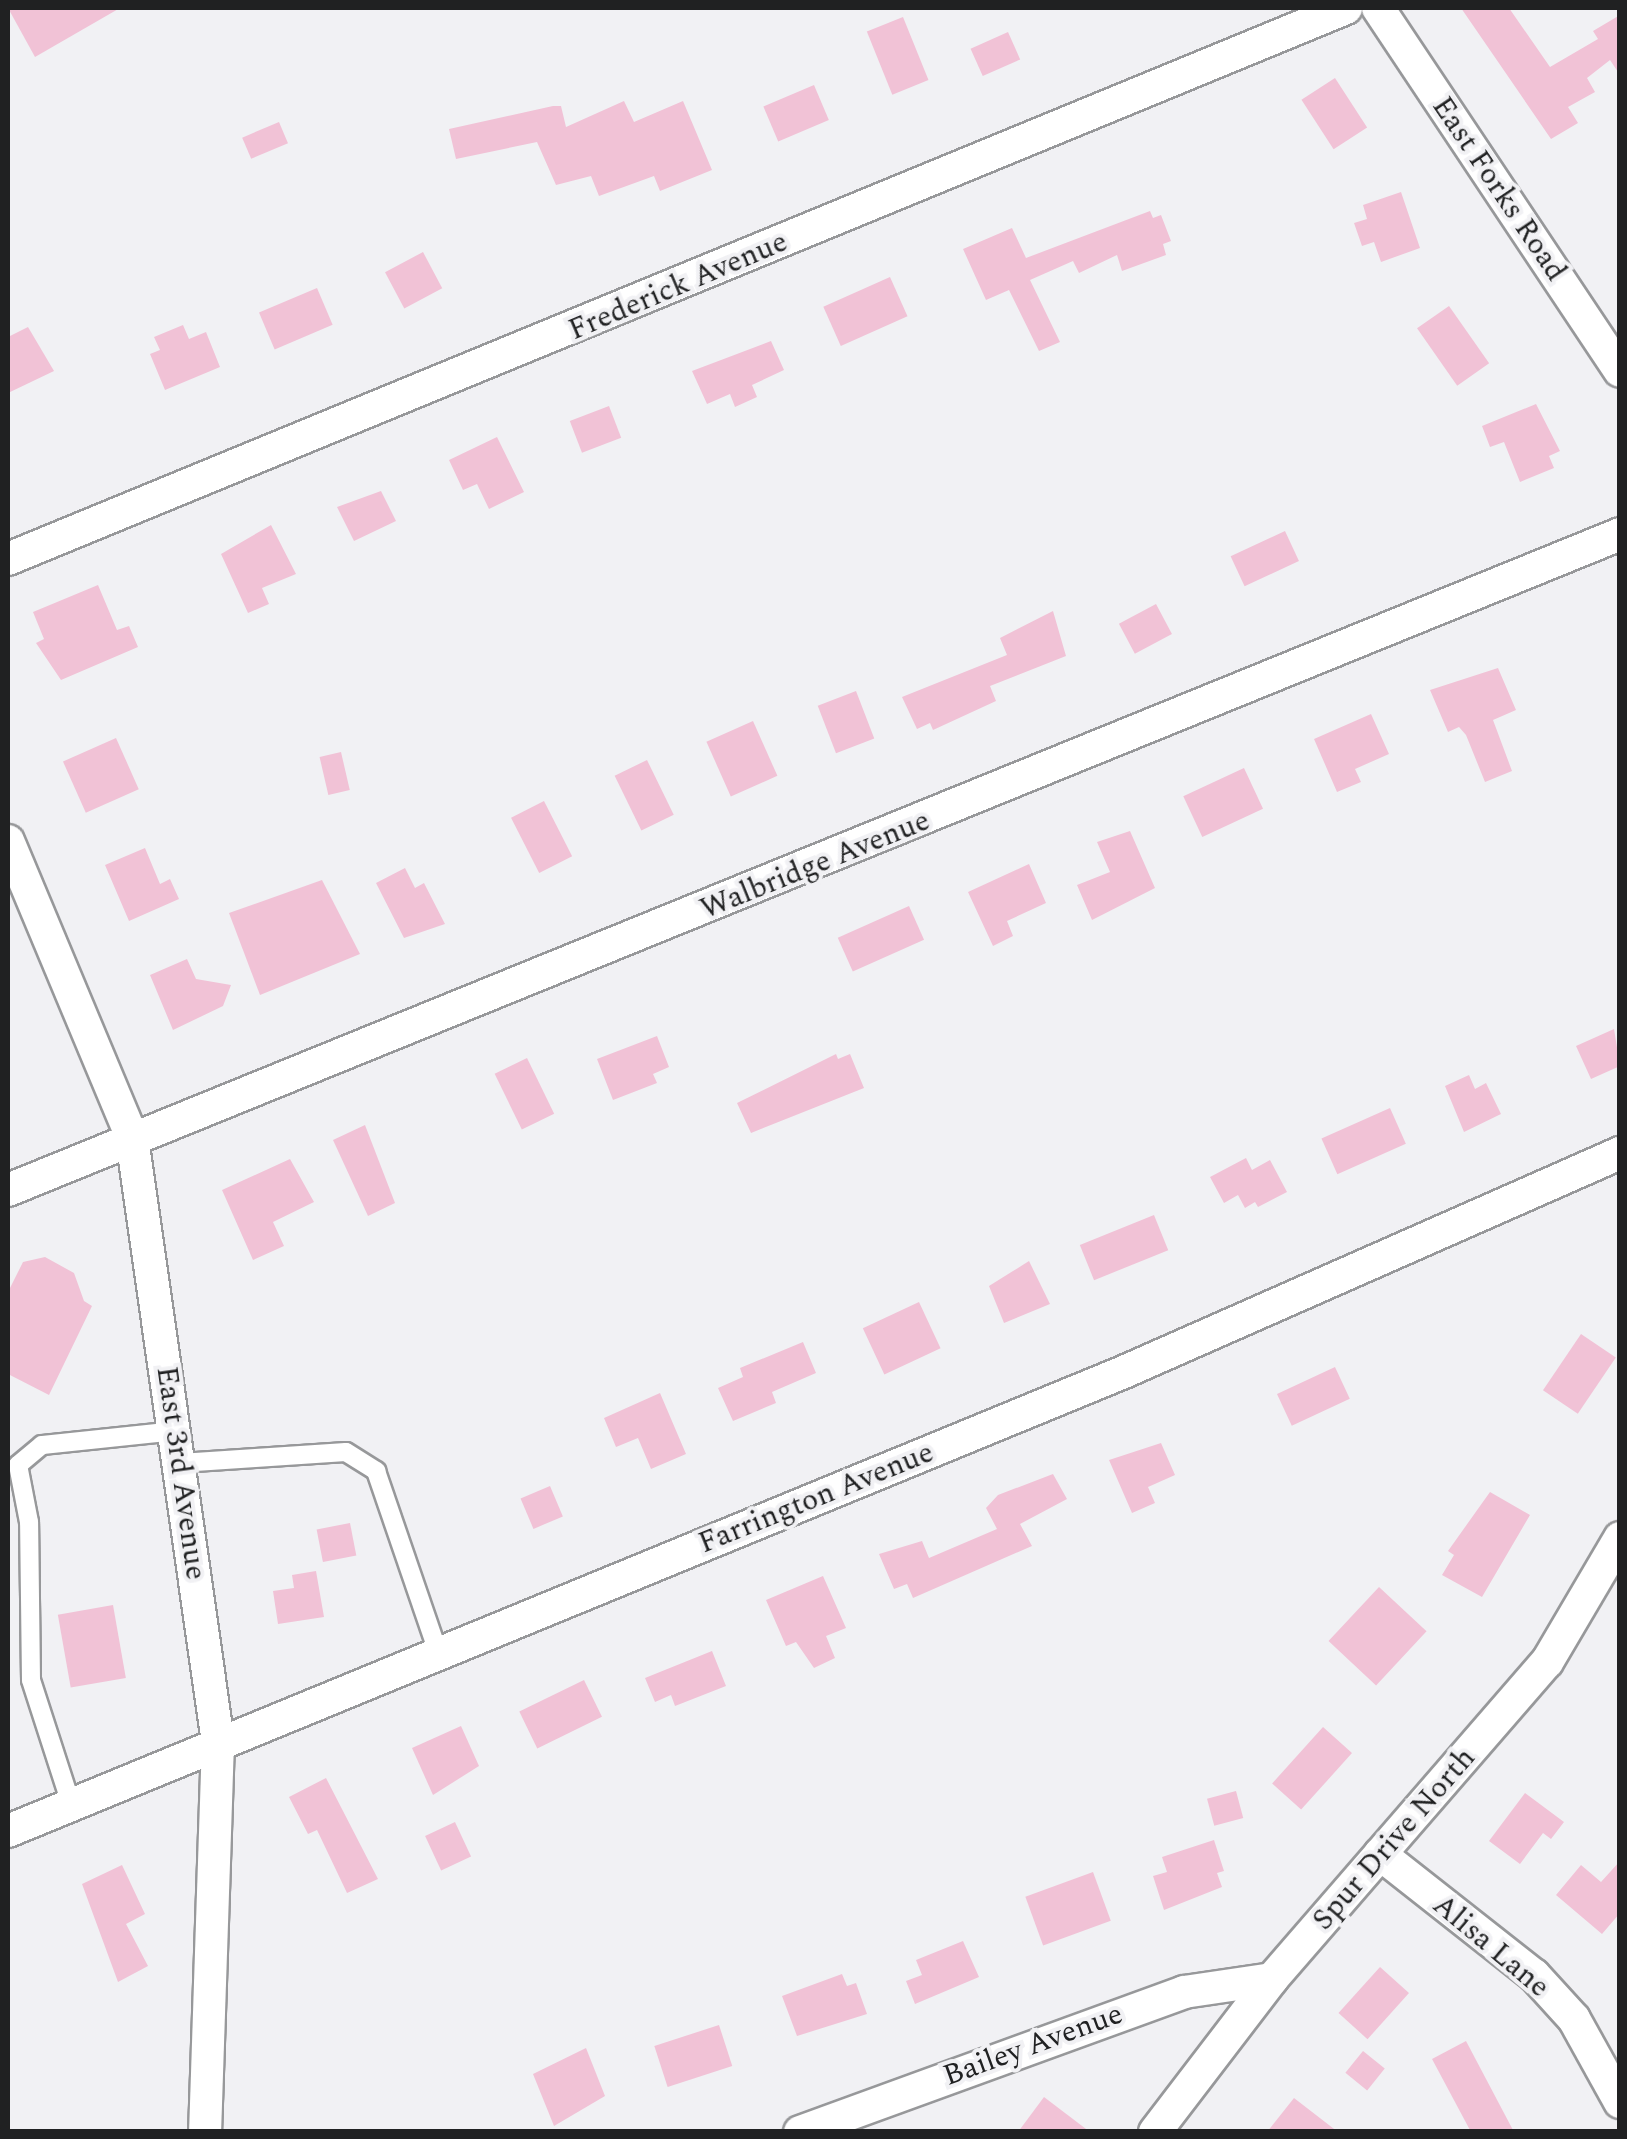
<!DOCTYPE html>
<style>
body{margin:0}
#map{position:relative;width:1627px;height:2139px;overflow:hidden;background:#f1f1f4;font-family:Spectral,serif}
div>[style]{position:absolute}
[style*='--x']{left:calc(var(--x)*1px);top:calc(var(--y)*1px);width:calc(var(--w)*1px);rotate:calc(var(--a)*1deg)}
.building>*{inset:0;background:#f1c2d6;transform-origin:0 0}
.roads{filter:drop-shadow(2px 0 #97989a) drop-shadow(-2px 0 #97989a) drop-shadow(0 2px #97989a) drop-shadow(0 -2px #97989a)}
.lane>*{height:18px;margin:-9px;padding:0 9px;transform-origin:9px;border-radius:9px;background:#fff}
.street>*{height:32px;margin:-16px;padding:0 16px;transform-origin:16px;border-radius:16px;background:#fff}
span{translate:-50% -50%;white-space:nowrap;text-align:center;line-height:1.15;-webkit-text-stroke:8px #f1f1f4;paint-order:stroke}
.street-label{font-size:30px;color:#202122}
.frame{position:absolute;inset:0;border:10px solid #202122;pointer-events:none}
</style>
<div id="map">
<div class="building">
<i style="clip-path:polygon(8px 8px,120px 8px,35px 57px)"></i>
<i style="clip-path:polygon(1461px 8px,1509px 8px,1550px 67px,1598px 39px,1593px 31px,1620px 15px,1620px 75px,1610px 60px,1587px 78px,1595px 92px,1568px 107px,1578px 123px,1551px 139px)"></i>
<i style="left:903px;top:17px;width:68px;height:39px;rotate:68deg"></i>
<i style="left:1008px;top:32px;width:30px;height:41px;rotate:66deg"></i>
<i style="left:1335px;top:78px;width:59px;height:40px;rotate:57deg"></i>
<i style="left:814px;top:85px;width:38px;height:55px;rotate:67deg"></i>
<i style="clip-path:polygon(624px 101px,634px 122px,683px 101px,712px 170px,660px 191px,654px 176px,599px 196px,591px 176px,556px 185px,537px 142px,456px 159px,449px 129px,553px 106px,561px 106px,566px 127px)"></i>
<i style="left:279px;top:122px;width:23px;height:40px;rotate:67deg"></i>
<i style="clip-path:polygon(1401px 192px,1420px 248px,1381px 262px,1374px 242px,1362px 246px,1354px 223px,1367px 219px,1363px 205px)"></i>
<i style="clip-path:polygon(1150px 211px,1153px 218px,1161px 215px,1171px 241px,1163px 244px,1166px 255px,1122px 271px,1117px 255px,1079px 273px,1073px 261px,1030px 280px,1060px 342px,1039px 351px,1009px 290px,986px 300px,963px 249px,1012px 228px,1026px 258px)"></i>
<i style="left:423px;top:252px;width:41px;height:43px;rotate:62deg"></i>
<i style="left:890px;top:277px;width:43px;height:73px;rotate:66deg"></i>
<i style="left:317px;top:288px;width:40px;height:63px;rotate:67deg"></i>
<i style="left:1449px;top:306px;width:70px;height:39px;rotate:55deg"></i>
<i style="clip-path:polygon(183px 325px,189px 339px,206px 332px,220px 367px,165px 390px,150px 354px,160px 350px,154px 337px)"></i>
<i style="clip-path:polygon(28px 327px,54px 371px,8px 393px,8px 337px)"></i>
<i style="clip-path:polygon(771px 341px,784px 370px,752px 385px,757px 397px,735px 407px,730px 394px,707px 404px,692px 371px)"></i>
<i style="clip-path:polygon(1536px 404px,1560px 451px,1549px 456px,1554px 468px,1520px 482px,1504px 442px,1490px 447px,1482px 426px)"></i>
<i style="left:609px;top:406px;width:34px;height:42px;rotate:69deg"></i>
<i style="clip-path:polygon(497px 437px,524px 492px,489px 509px,477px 484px,463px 490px,449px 460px)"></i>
<i style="clip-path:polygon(381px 491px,396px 521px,354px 541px,337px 507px)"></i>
<i style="clip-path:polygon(271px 525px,296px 574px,262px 588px,269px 604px,248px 613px,221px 554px)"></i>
<i style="left:1285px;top:531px;width:33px;height:60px;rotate:65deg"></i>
<i style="clip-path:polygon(98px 585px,117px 630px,129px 626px,138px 647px,61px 680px,36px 643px,44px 639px,33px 612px)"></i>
<i style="left:1156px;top:604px;width:34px;height:42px;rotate:62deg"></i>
<i style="clip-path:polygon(1053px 611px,1066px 656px,990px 686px,996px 701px,933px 730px,930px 723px,917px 729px,902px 697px,1007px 655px,1000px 638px)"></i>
<i style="clip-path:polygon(1498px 668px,1516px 710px,1493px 720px,1512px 771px,1485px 782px,1466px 735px,1459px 727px,1448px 732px,1430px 690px)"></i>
<i style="left:856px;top:691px;width:51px;height:41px;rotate:69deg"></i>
<i style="clip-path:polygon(1371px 714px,1389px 754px,1355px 769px,1361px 782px,1337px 792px,1314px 739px)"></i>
<i style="left:753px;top:721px;width:60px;height:51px;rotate:66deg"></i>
<i style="left:116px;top:738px;width:56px;height:58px;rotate:66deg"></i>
<i style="left:341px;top:752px;width:39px;height:22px;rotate:77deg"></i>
<i style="left:647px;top:760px;width:61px;height:36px;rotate:64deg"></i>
<i style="left:1244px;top:768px;width:45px;height:67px;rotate:65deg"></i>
<i style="left:544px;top:801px;width:62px;height:37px;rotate:63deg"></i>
<i style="clip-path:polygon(1130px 831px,1155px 888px,1092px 920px,1077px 885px,1110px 872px,1097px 842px)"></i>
<i style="clip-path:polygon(145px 848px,160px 884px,170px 879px,179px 899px,129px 921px,105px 865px)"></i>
<i style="clip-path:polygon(1029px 864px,1046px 903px,1007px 921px,1013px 936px,993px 946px,968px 892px)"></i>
<i style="clip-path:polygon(405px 868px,415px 888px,424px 883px,445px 924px,404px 938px,376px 883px)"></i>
<i style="clip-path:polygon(322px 880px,360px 954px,260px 995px,229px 913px)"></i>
<i style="left:909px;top:906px;width:37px;height:78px;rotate:66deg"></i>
<i style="clip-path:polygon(187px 959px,196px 979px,231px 985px,223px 1006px,173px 1030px,150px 975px)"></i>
<i style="clip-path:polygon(1614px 1029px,1620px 1066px,1591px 1079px,1576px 1046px)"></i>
<i style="clip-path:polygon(657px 1036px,669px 1067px,653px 1074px,657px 1083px,613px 1100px,597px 1059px)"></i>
<i style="clip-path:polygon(836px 1054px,838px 1059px,850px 1054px,864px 1088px,751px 1133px,737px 1103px)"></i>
<i style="left:527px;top:1058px;width:62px;height:36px;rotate:64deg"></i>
<i style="clip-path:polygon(1469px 1075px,1475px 1089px,1486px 1083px,1501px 1114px,1464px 1132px,1445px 1086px)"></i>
<i style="left:1390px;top:1108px;width:39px;height:75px;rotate:66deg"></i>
<i style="clip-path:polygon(365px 1125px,395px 1203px,368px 1216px,333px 1140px)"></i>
<i style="clip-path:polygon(1246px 1158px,1252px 1170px,1270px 1160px,1287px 1192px,1258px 1207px,1255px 1202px,1245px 1208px,1238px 1195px,1224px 1203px,1210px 1177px)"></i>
<i style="clip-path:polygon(290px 1159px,314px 1202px,273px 1222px,284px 1246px,253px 1260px,222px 1190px)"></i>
<i style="left:1154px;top:1215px;width:38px;height:80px;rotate:68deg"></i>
<i style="clip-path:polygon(45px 1257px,74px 1273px,84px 1301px,92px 1306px,49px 1395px,8px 1374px,8px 1292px,23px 1262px)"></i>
<i style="clip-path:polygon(1029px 1261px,1050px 1304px,1004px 1323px,989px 1286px)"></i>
<i style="left:919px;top:1302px;width:51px;height:62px;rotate:65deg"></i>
<i style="left:1581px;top:1334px;width:42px;height:68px;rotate:34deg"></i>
<i style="clip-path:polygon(803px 1342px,816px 1373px,772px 1392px,776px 1403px,733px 1421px,718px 1388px,743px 1377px,740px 1368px)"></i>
<i style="left:1335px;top:1367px;width:35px;height:64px;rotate:65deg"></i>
<i style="clip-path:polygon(660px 1393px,686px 1454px,651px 1469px,638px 1438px,616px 1447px,604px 1418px)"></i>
<i style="clip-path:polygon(1161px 1443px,1175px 1475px,1148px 1487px,1155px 1503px,1132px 1513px,1109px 1460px)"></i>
<i style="clip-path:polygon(1053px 1474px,1067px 1499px,1020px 1524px,1032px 1546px,913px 1598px,907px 1584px,894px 1589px,879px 1554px,922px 1541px,929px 1558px,997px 1529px,986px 1508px,998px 1495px)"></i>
<i style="left:550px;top:1486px;width:33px;height:32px;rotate:67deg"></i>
<i style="clip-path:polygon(1490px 1492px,1530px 1515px,1482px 1597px,1442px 1575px,1454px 1555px,1448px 1551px)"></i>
<i style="left:350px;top:1523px;width:33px;height:34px;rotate:79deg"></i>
<i style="clip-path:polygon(316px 1571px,324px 1617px,278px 1624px,273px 1591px,294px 1588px,292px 1575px)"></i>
<i style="clip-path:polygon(823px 1576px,846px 1628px,826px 1636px,835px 1658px,814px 1668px,796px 1642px,786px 1646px,766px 1600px)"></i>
<i style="left:1379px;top:1587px;width:65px;height:74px;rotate:43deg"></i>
<i style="left:113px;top:1605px;width:74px;height:56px;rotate:80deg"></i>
<i style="clip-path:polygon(712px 1651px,726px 1686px,675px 1706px,671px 1695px,655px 1702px,645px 1678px)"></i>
<i style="left:584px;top:1680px;width:41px;height:72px;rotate:64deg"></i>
<i style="clip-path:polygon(461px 1726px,479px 1766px,433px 1795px,412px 1748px)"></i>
<i style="left:1323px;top:1727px;width:39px;height:76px;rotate:42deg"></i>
<i style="clip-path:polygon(326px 1778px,378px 1879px,347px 1893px,317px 1830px,308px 1834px,289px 1797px)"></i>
<i style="left:1236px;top:1791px;width:28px;height:30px;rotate:75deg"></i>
<i style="clip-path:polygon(1525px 1793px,1564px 1822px,1551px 1839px,1543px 1833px,1520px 1864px,1489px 1841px)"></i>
<i style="left:455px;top:1822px;width:38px;height:33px;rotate:65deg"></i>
<i style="clip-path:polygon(1214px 1840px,1224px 1871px,1217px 1873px,1222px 1887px,1164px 1910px,1153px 1876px,1167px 1872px,1162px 1857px)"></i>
<i style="clip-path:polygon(1620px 1861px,1620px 1913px,1602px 1934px,1556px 1895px,1581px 1865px,1601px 1882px)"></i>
<i style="clip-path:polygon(122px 1865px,145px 1914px,126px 1924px,148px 1966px,118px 1982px,82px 1884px)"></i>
<i style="left:1093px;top:1872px;width:52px;height:72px;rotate:70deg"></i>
<i style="clip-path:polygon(963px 1941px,979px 1977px,915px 2004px,906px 1981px,922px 1975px,916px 1960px)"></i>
<i style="left:1380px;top:1967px;width:39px;height:62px;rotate:42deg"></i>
<i style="clip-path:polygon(842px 1974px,847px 1986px,856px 1983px,867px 2014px,797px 2036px,782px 1996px)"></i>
<i style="left:719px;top:2025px;width:43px;height:68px;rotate:72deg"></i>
<i style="clip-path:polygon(1466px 2041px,1514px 2132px,1471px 2132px,1432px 2059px)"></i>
<i style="clip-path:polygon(586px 2048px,605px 2096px,554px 2126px,533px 2074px)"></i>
<i style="left:1363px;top:2051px;width:28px;height:28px;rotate:39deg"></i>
<i style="clip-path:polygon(1044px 2097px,1090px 2132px,1018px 2132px)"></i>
<i style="clip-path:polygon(1294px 2098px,1338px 2132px,1267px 2132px)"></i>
</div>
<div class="roads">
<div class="lane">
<i style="--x:180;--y:1463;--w:166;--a:-3.8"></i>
<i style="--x:346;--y:1452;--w:36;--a:32"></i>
<i style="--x:376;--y:1471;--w:191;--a:71.1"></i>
<i style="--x:71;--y:1804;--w:130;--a:-107.9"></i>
<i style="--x:31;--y:1680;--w:158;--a:-90.7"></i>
<i style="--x:29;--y:1522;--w:58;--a:-100.9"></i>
<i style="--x:18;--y:1465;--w:31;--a:-40"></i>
<i style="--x:42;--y:1445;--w:135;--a:-6"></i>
</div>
<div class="street">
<i style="--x:1378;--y:8;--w:436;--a:56.3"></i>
<i style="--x:8;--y:559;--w:1447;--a:-22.38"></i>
<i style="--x:8;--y:841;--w:322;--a:67.3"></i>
<i style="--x:132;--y:1138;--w:610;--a:81.9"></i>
<i style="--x:218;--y:1742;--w:390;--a:91.9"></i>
<i style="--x:8;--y:1190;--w:1740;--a:-22.14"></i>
<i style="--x:8;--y:1831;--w:1209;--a:-22.36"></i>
<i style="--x:1126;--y:1371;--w:540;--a:-23.81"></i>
<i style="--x:1380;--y:1854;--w:196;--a:38.2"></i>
<i style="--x:1534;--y:1975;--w:59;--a:47.7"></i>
<i style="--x:1574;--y:2019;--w:95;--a:61"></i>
<i style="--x:800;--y:2132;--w:409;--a:-20"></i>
<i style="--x:1184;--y:1992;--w:89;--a:-8.4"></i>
<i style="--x:1155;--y:2132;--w:193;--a:-52.6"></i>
<i style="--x:1272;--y:1979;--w:420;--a:-49.1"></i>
<i style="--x:1547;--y:1662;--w:144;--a:-59.5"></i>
</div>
</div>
<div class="street-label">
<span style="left:1499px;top:189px;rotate:56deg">East Forks Road</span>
<span style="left:678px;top:286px;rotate:-23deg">Frederick Avenue</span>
<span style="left:815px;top:865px;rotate:-22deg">Walbridge Avenue</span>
<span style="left:181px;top:1473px;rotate:82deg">East 3rd Avenue</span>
<span style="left:816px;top:1498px;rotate:-22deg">Farrington Avenue</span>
<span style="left:1394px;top:1839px;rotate:-49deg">Spur Drive North</span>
<span style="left:1491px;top:1946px;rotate:40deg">Alisa Lane</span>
<span style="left:1033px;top:2045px;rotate:-20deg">Bailey Avenue</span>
</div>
<div class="frame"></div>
</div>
